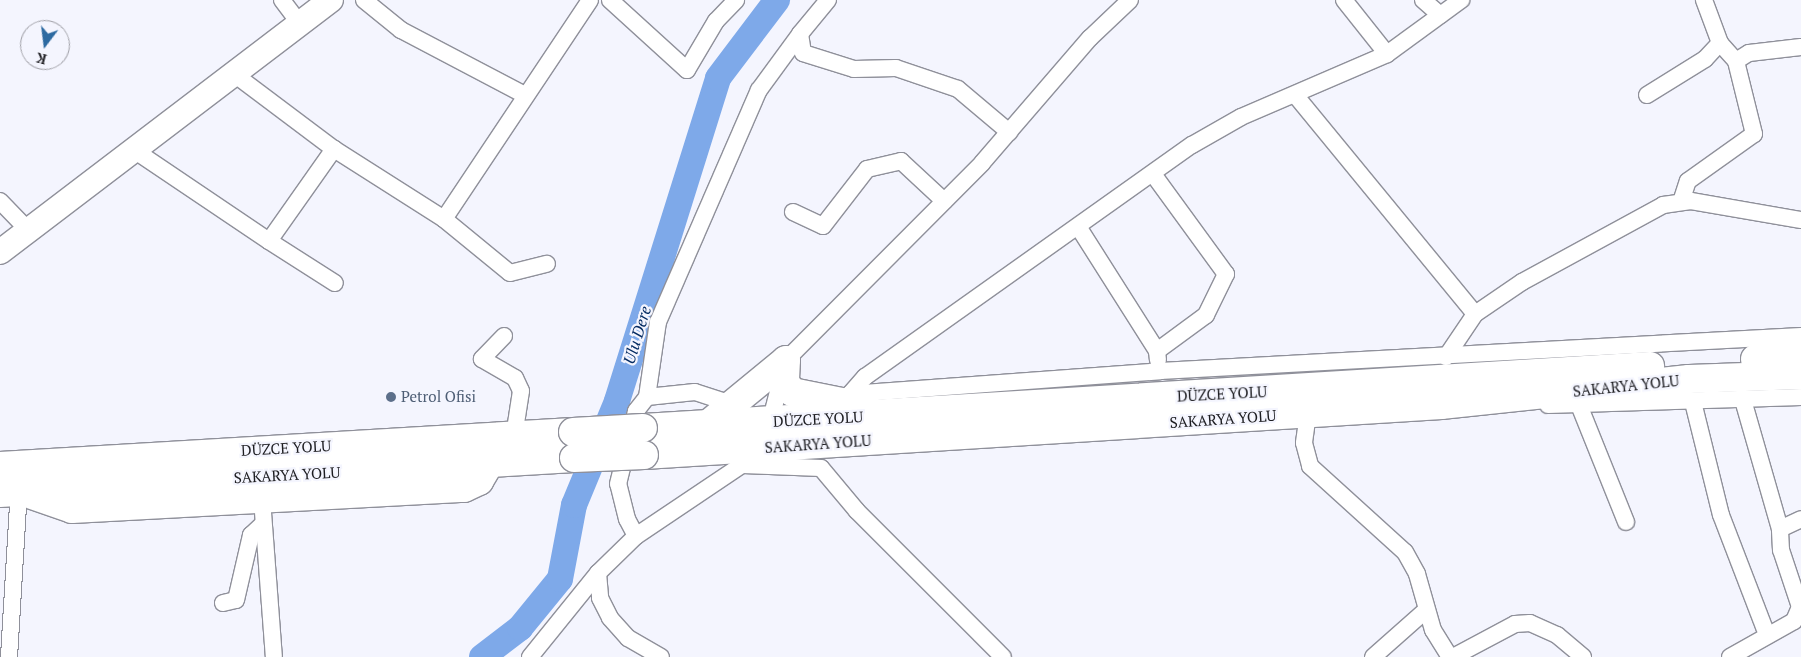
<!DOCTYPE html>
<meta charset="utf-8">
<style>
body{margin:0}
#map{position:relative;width:1801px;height:657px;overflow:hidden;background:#f4f5fe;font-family:"PT Serif",serif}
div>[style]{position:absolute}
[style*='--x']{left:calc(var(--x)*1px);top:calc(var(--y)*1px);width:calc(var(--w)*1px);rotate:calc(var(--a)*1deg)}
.river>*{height:26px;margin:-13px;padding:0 13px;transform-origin:13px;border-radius:13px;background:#7ea9e9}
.roads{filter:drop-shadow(1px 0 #8f909a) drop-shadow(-1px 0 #8f909a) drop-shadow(0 1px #8f909a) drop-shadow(0 -1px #8f909a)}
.minor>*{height:16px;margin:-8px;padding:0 8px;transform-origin:8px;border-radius:8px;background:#fff}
.secondary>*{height:24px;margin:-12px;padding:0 12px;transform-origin:12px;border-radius:12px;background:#fff}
.trunk>*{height:28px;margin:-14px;padding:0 14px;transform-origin:14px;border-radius:14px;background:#fff}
.bridges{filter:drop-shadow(1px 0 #8f909a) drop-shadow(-1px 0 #8f909a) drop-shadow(0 1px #8f909a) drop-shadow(0 -1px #8f909a)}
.trunk-bridge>*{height:28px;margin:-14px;padding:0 14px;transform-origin:14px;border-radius:14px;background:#fff}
.dots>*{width:14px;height:14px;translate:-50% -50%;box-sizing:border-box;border:2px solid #f4f5fe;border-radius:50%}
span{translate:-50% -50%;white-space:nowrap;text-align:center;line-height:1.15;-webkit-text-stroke:4.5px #f4f5fe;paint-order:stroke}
.street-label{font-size:15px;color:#1c1c20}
.service-label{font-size:15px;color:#4e5e75}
.left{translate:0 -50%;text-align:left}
.water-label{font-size:16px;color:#042b62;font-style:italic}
.north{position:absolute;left:20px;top:20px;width:50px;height:50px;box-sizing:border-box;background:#f4f5fe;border:1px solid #9e9ea5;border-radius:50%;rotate:195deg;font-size:14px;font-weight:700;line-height:20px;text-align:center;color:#1c1c20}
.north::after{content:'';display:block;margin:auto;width:18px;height:22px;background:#2d6aa1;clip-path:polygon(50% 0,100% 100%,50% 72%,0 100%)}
</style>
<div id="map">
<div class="river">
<i style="--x:482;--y:657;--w:48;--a:-37.3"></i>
<i style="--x:520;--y:628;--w:63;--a:-50.8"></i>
<i style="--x:560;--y:579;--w:75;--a:-79.3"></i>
<i style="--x:574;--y:505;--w:113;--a:-67.5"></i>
<i style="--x:617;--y:401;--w:338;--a:-72.6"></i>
<i style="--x:718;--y:78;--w:98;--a:-52.9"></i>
</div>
<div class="roads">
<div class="minor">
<i style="--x:282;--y:0;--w:30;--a:53"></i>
<i style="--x:364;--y:0;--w:48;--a:39"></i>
<i style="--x:401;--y:30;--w:138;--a:27.7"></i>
<i style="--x:610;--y:0;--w:104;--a:42.3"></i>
<i style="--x:687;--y:70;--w:57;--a:-59.4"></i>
<i style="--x:716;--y:21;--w:29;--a:-46"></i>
<i style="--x:828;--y:0;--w:44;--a:129.5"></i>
<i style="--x:800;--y:34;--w:19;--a:81"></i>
<i style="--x:803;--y:53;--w:53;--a:17.4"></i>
<i style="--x:854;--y:69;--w:42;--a:-1.4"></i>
<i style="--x:896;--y:68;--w:65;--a:18.7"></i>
<i style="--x:958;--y:89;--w:67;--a:40.1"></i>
<i style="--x:1344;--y:0;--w:69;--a:51.5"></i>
<i style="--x:1423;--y:0;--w:23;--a:41"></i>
<i style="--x:1736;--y:61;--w:15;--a:-32"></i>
<i style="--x:1749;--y:53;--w:52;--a:-6.6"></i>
<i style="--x:234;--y:74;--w:125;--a:36.9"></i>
<i style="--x:334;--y:149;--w:130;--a:32.5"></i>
<i style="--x:444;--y:219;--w:263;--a:-56.3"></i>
<i style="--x:1647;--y:95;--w:68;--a:-31.8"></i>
<i style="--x:1705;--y:59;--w:22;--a:-47"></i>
<i style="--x:1296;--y:96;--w:282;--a:50.6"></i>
<i style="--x:134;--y:150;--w:163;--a:34"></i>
<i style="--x:269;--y:241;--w:113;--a:-54.8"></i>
<i style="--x:1153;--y:174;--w:124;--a:53.9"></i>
<i style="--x:1226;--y:274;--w:46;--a:116"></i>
<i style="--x:1206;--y:315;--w:61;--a:143.7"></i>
<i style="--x:0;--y:201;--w:40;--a:46"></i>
<i style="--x:1681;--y:202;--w:22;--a:-72"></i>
<i style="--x:1688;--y:181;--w:81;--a:-35.5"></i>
<i style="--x:1754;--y:134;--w:75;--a:-103.9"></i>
<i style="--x:1736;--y:61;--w:24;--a:-132"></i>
<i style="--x:1720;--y:43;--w:46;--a:-110.4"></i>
<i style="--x:793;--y:212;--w:33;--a:25"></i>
<i style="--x:823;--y:226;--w:72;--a:-52.3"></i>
<i style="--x:867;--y:169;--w:35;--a:-13"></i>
<i style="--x:901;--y:161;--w:59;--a:42.9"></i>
<i style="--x:444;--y:219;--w:85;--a:39.3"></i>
<i style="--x:510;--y:273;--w:38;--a:-14"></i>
<i style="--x:1079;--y:228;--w:146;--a:57.6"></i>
<i style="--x:1157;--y:351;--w:9;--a:84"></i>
<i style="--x:269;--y:241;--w:78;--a:32.5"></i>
<i style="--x:504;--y:336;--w:32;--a:134"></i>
<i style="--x:482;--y:359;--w:38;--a:30"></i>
<i style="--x:515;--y:378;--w:14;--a:65"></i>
<i style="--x:521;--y:391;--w:46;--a:98.8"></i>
<i style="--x:1446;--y:357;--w:52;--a:-56"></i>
<i style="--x:1475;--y:314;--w:57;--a:-34.2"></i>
<i style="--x:1522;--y:282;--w:161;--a:-28.6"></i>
<i style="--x:1663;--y:205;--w:28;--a:-8"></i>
<i style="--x:1691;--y:201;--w:112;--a:9.8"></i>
<i style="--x:850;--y:394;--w:23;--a:-49"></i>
<i style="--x:865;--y:377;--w:401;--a:-35.4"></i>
<i style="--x:1192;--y:145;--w:56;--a:-29.7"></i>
<i style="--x:1241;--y:117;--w:159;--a:-23.3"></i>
<i style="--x:1387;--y:54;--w:92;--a:-36.1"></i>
<i style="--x:647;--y:397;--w:48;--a:-5.9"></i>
<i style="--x:695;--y:392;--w:39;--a:18"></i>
<i style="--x:842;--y:400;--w:10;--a:-37"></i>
<i style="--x:850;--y:394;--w:311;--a:-4.2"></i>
<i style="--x:1160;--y:371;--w:642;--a:-3.13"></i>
<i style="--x:1743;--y:400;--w:134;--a:74"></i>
<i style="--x:1693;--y:402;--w:116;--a:76.1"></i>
<i style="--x:1721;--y:515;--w:129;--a:69"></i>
<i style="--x:1548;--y:405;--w:253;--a:-1.8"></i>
<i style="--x:1579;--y:405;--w:126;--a:68.1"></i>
<i style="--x:1308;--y:414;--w:29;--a:98"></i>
<i style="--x:1304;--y:443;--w:24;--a:75"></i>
<i style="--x:1310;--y:466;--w:128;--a:42.2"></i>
<i style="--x:1405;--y:552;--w:25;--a:61"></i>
<i style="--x:1417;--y:574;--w:58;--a:74.1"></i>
<i style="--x:1433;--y:630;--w:32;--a:58"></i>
<i style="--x:769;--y:427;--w:69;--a:-75.8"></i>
<i style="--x:786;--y:360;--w:278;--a:-45.1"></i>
<i style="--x:982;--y:163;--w:165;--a:-49.2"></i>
<i style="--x:1090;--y:38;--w:55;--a:-43.5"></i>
<i style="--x:743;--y:465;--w:78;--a:2.2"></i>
<i style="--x:821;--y:468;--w:56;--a:50.1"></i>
<i style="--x:857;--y:511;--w:206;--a:45"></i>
<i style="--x:262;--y:499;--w:158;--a:85.7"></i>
<i style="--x:636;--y:536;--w:19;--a:-118"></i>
<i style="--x:627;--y:519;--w:36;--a:-104"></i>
<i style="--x:618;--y:484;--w:75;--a:-76.1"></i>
<i style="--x:636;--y:411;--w:18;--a:-52"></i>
<i style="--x:647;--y:397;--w:76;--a:-81.7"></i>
<i style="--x:658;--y:322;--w:253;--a:-66.5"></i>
<i style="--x:759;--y:90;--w:69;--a:-53.8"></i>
<i style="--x:598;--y:573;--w:25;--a:85"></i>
<i style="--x:600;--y:598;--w:22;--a:63"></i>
<i style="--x:610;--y:618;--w:27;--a:48"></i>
<i style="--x:628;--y:638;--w:38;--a:30"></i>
<i style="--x:223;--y:603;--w:13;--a:-13"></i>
<i style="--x:236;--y:600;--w:67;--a:-77"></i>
<i style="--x:251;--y:535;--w:16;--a:-43"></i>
<i style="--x:9;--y:657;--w:166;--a:-86.6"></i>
<i style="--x:530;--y:657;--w:108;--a:-51"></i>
<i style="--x:598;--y:573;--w:53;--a:-44.2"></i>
<i style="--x:636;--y:536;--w:154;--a:-33.9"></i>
<i style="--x:1373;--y:657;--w:69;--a:-41.5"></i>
<i style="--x:1453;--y:657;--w:70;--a:-28"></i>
<i style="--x:1515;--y:624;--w:15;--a:-4"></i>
<i style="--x:1530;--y:623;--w:30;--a:24"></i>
<i style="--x:1557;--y:635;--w:34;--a:40"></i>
<i style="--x:1730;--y:657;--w:73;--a:-29.4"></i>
<i style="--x:1794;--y:621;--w:15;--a:-67"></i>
<i style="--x:1800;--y:607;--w:60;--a:-108.4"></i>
<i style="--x:1781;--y:550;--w:21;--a:-93"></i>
<i style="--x:1780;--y:529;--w:23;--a:-25"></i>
</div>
<div class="secondary">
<i style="--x:0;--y:252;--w:416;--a:-37.3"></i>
</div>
<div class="trunk">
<i style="--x:1755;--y:359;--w:46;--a:-3.7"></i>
<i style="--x:786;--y:360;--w:22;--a:93"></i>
<i style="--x:785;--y:382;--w:12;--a:55"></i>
<i style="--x:792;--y:392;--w:66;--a:11.3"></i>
<i style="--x:707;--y:425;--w:102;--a:-39.4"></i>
<i style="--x:643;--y:428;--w:1009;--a:-3.52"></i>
<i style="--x:644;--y:455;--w:799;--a:-3.59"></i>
<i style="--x:1441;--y:405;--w:249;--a:-6"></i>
<i style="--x:1689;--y:379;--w:112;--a:-2"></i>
<i style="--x:0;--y:466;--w:574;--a:-3.4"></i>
<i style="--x:0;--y:493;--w:575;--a:-3.49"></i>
<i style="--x:32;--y:495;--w:42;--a:19.3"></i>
<i style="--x:72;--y:509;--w:393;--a:-3.1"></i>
<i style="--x:464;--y:488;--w:17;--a:-25"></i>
<i style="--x:479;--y:481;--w:21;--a:-59"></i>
</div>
</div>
<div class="bridges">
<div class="trunk-bridge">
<i style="--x:573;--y:432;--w:70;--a:-3.3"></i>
<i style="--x:574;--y:458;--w:70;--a:-2.5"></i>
</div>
</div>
<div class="dots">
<i style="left:391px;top:397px;background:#5c6f8a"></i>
</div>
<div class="street-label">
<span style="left:1626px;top:386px;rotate:-6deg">SAKARYA YOLU</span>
<span style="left:1222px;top:394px;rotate:-3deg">DÜZCE YOLU</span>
<span style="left:818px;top:419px;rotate:-3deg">DÜZCE YOLU</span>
<span style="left:1223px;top:419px;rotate:-4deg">SAKARYA YOLU</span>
<span style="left:818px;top:444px;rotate:-4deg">SAKARYA YOLU</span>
<span style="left:286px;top:448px;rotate:-3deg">DÜZCE YOLU</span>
<span style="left:287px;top:475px;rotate:-3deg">SAKARYA YOLU</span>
</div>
<div class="service-label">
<span class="left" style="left:401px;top:397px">Petrol Ofisi</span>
</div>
<div class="water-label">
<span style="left:637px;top:335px;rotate:-73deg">Ulu Dere</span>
</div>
<div class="north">K</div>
</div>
